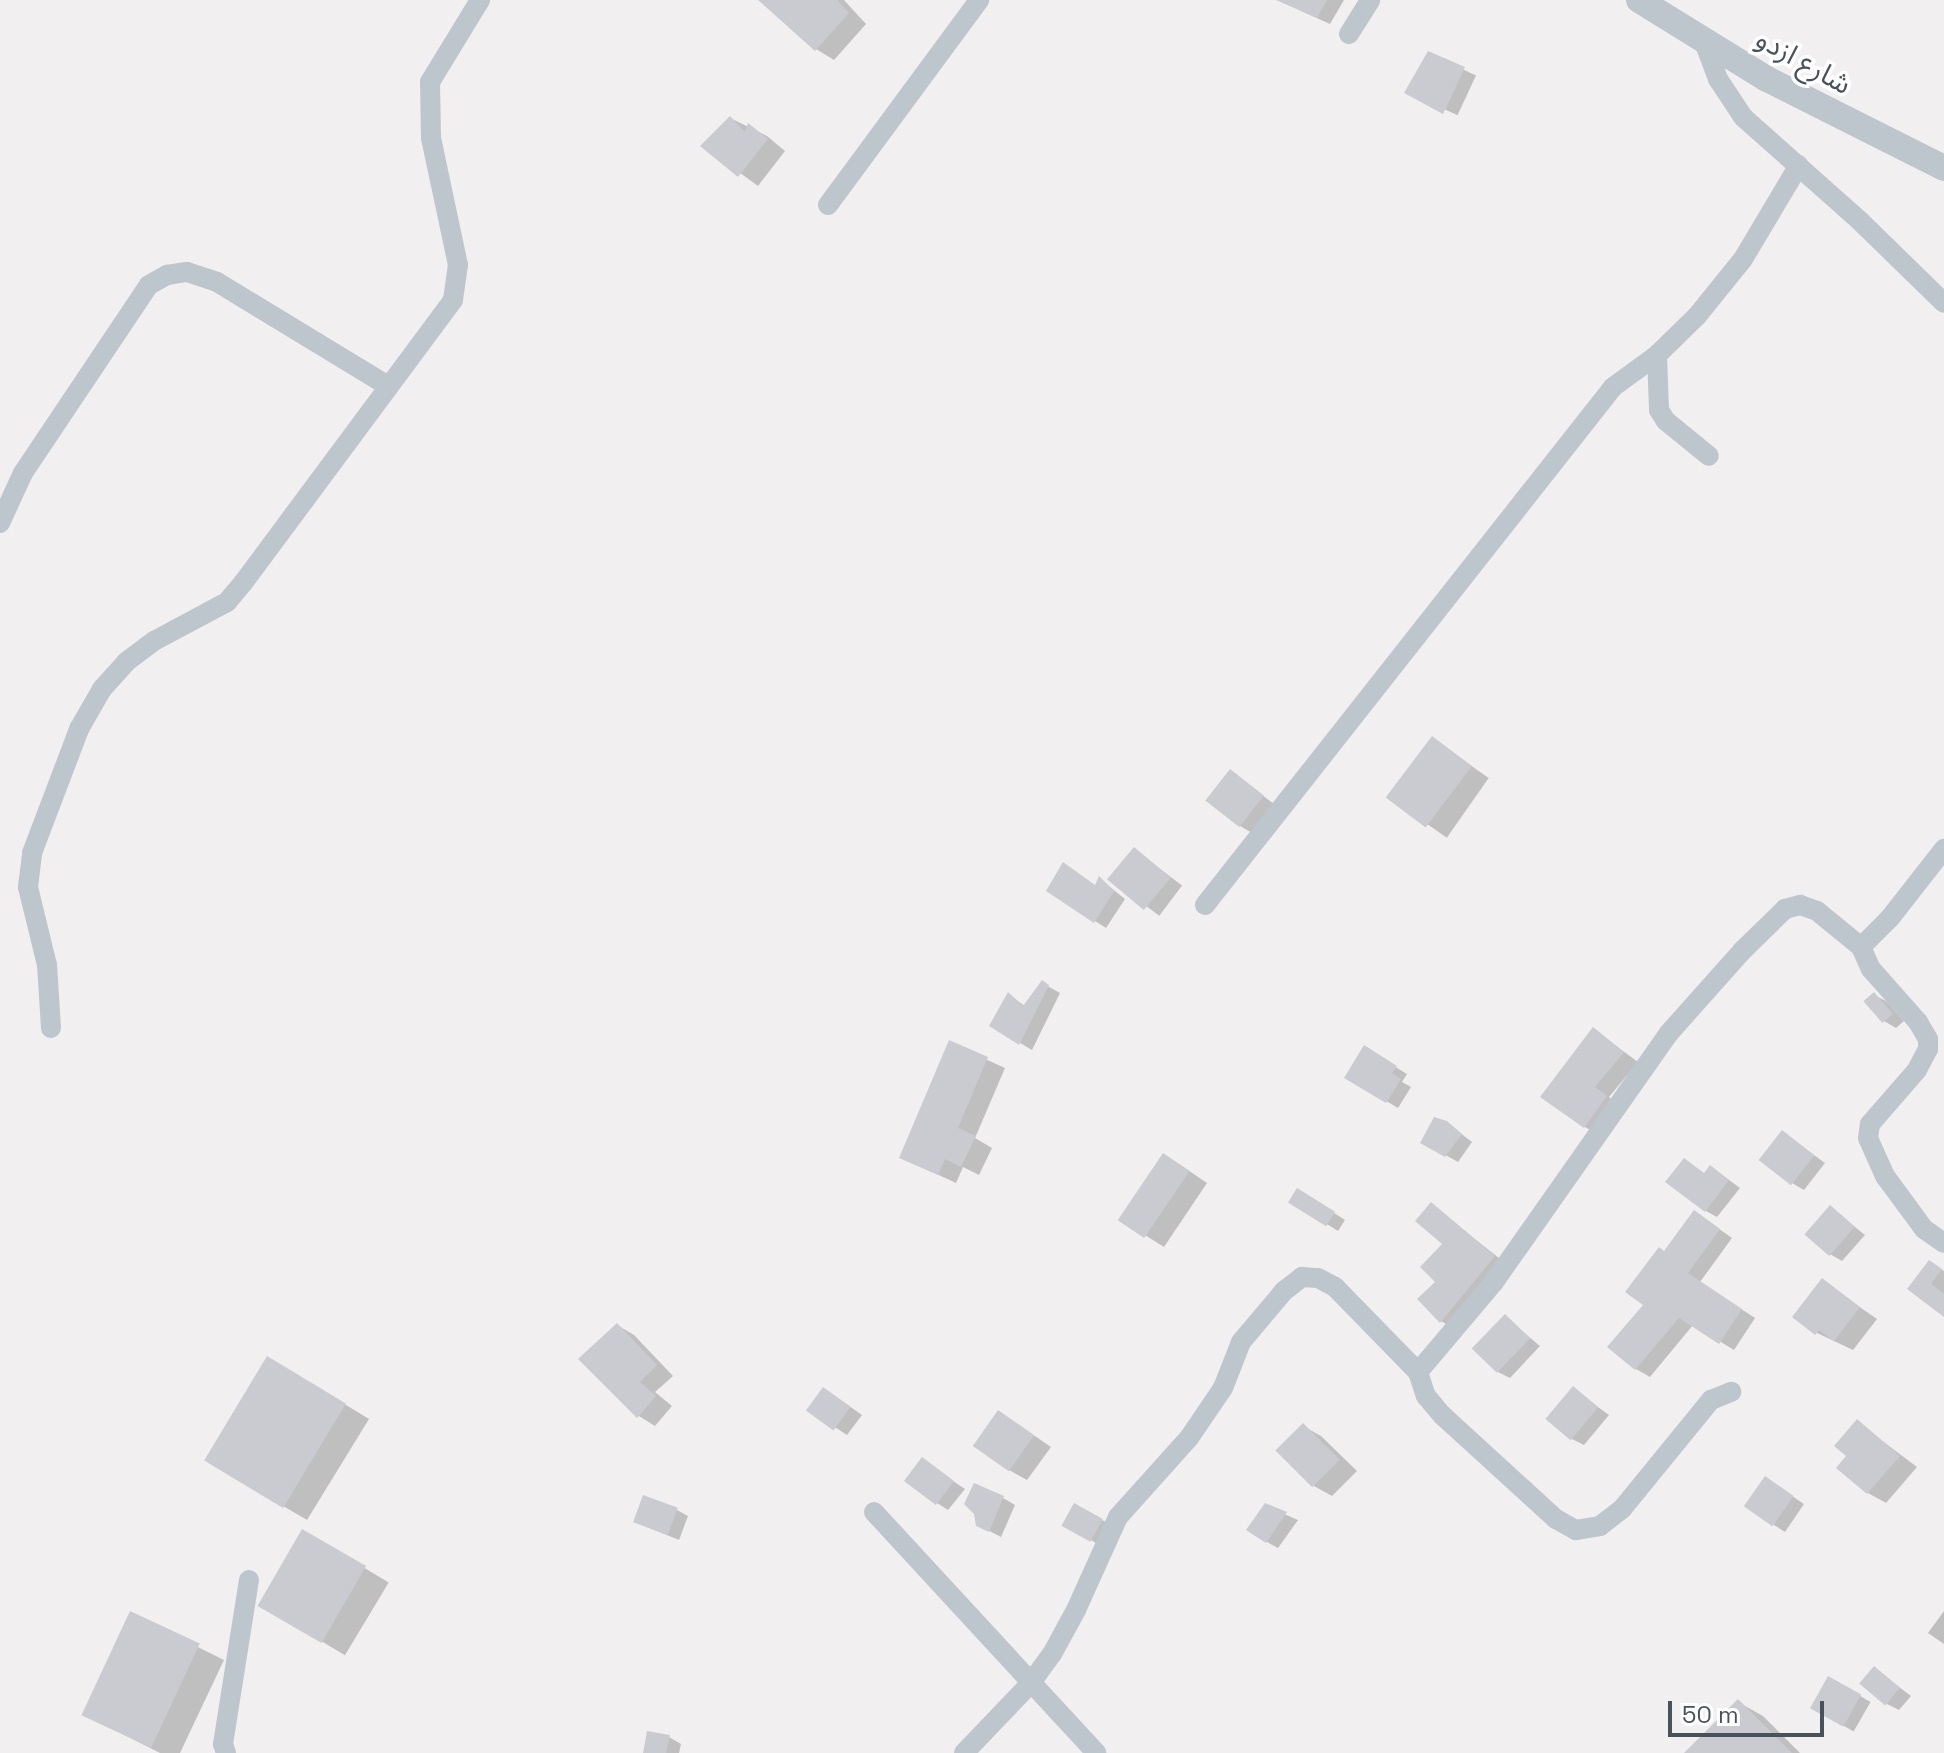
<!DOCTYPE html>
<meta charset="utf-8">
<style>
body{margin:0}
#map{position:relative;width:1944px;height:1753px;overflow:hidden;background:#f1efef;font-family:"Space Grotesk","Noto Sans Arabic",sans-serif}
div>[style]{position:absolute}
[style*='--x']{left:calc(var(--x)*1px);top:calc(var(--y)*1px);width:calc(var(--w)*1px);rotate:calc(var(--a)*1deg)}
.shadow>*{inset:0;background:#0003;transform-origin:0 0}
.building>*{inset:0;background:#c9cbd1;transform-origin:0 0}
.minor>*{height:20px;margin:-10px;padding:0 10px;transform-origin:10px;border-radius:10px;background:#bdc6cd}
.tertiary>*{height:26px;margin:-13px;padding:0 13px;transform-origin:13px;border-radius:13px;background:#bdc6cd}
span{translate:-50% -50%;white-space:nowrap;text-align:center;line-height:1.15;-webkit-text-stroke:7px #fff;paint-order:stroke}
.street-label{font-size:28px;color:#47525b}
.scale{position:absolute;left:1668px;top:1701px;width:156px;height:36px;box-sizing:border-box;border:4px solid #47525b;border-top:0;padding-left:10px;font-size:24px;line-height:28px;white-space:nowrap;color:#47525b;-webkit-text-stroke:6px #fff;paint-order:stroke}
</style>
<div id="map">
<div class="shadow">
<i style="clip-path:polygon(770px 0,844px 0,866px 24px,834px 60px,816px 49px)"></i>
<i style="clip-path:polygon(1288px 0,1344px 0,1330px 24px,1299px 10px)"></i>
<i style="left:1428px;top:53px;width:53px;height:44px;rotate:25deg"></i>
<i style="clip-path:polygon(730px 118px,767px 136px,785px 151px,758px 186px,703px 146px)"></i>
<i style="left:1433px;top:739px;width:68px;height:73px;rotate:35deg"></i>
<i style="clip-path:polygon(1230px 771px,1274px 804px,1252px 833px,1240px 826px)"></i>
<i style="left:1135px;top:850px;width:59px;height:38px;rotate:37deg"></i>
<i style="clip-path:polygon(1100px 879px,1125px 899px,1106px 928px,1095px 921px,1096px 887px)"></i>
<i style="clip-path:polygon(1042px 983px,1060px 993px,1032px 1050px,992px 1026px,1008px 994px,1025px 1006px)"></i>
<i style="clip-path:polygon(1874px 995px,1886px 1001px,1904px 1021px,1896px 1028px,1884px 1021px)"></i>
<i style="clip-path:polygon(1593px 1029px,1638px 1062px,1609px 1097px,1621px 1106px,1600px 1136px,1585px 1127px)"></i>
<i style="clip-path:polygon(950px 1043px,1005px 1068px,975px 1138px,992px 1148px,979px 1175px,963px 1167px,956px 1183px,902px 1158px)"></i>
<i style="clip-path:polygon(1364px 1048px,1407px 1074px,1402px 1082px,1411px 1087px,1398px 1108px,1346px 1077px)"></i>
<i style="clip-path:polygon(1447px 1123px,1472px 1142px,1458px 1162px,1422px 1142px)"></i>
<i style="clip-path:polygon(1782px 1132px,1825px 1163px,1804px 1190px,1792px 1183px)"></i>
<i style="clip-path:polygon(1182px 1166px,1207px 1183px,1164px 1247px,1121px 1220px)"></i>
<i style="clip-path:polygon(1705px 1174px,1722px 1175px,1740px 1188px,1717px 1217px,1706px 1211px)"></i>
<i style="clip-path:polygon(1309px 1197px,1345px 1220px,1338px 1231px,1290px 1201px)"></i>
<i style="clip-path:polygon(1432px 1205px,1509px 1266px,1456px 1330px,1441px 1321px,1438px 1282px,1445px 1244px)"></i>
<i style="clip-path:polygon(1831px 1208px,1865px 1235px,1842px 1261px,1830px 1254px)"></i>
<i style="clip-path:polygon(1708px 1221px,1732px 1238px,1700px 1282px,1755px 1318px,1734px 1350px,1693px 1325px,1650px 1377px,1636px 1369px,1646px 1305px,1665px 1253px)"></i>
<i style="clip-path:polygon(1930px 1262px,1944px 1271px,1944px 1314px,1910px 1289px)"></i>
<i style="clip-path:polygon(1822px 1281px,1877px 1319px,1853px 1350px,1817px 1333px)"></i>
<i style="clip-path:polygon(1505px 1317px,1540px 1346px,1510px 1378px,1498px 1372px)"></i>
<i style="clip-path:polygon(617px 1325px,634px 1335px,673px 1376px,655px 1392px,672px 1406px,655px 1426px,639px 1416px)"></i>
<i style="clip-path:polygon(292px 1372px,369px 1419px,307px 1520px,283px 1506px)"></i>
<i style="clip-path:polygon(1573px 1389px,1609px 1415px,1584px 1445px,1572px 1439px)"></i>
<i style="clip-path:polygon(835px 1396px,862px 1415px,847px 1435px,809px 1410px)"></i>
<i style="clip-path:polygon(1857px 1422px,1917px 1467px,1886px 1503px,1868px 1493px,1849px 1456px)"></i>
<i style="clip-path:polygon(1016px 1423px,1051px 1447px,1027px 1480px,1009px 1470px)"></i>
<i style="clip-path:polygon(1303px 1426px,1321px 1436px,1357px 1471px,1332px 1496px,1314px 1486px)"></i>
<i style="clip-path:polygon(932px 1467px,965px 1489px,948px 1510px,937px 1503px)"></i>
<i style="clip-path:polygon(1777px 1486px,1804px 1504px,1785px 1532px,1774px 1525px)"></i>
<i style="clip-path:polygon(1003px 1498px,1015px 1505px,1001px 1537px,978px 1525px)"></i>
<i style="left:1075px;top:1505px;width:45px;height:23px;rotate:29deg"></i>
<i style="clip-path:polygon(1266px 1506px,1298px 1520px,1278px 1548px,1267px 1542px)"></i>
<i style="clip-path:polygon(677px 1510px,688px 1516px,679px 1540px,647px 1527px)"></i>
<i style="left:303px;top:1531px;width:100px;height:85px;rotate:31deg"></i>
<i style="clip-path:polygon(1944px 1611px,1944px 1644px,1928px 1633px)"></i>
<i style="clip-path:polygon(131px 1614px,224px 1660px,180px 1753px,160px 1753px,83px 1714px)"></i>
<i style="clip-path:polygon(1875px 1669px,1911px 1696px,1899px 1710px,1887px 1704px)"></i>
<i style="left:1829px;top:1678px;width:48px;height:34px;rotate:30deg"></i>
<i style="clip-path:polygon(1738px 1702px,1763px 1716px,1800px 1753px,1687px 1753px)"></i>
<i style="clip-path:polygon(669px 1737px,681px 1744px,679px 1753px,645px 1753px)"></i>
</div>
<div class="building">
<i style="clip-path:polygon(758px 0,837px 0,849px 13px,815px 51px)"></i>
<i style="clip-path:polygon(1276px 0,1327px 0,1317px 18px)"></i>
<i style="clip-path:polygon(1428px 51px,1465px 67px,1443px 114px,1404px 93px)"></i>
<i style="clip-path:polygon(730px 116px,745px 132px,748px 123px,768px 139px,738px 177px,700px 146px)"></i>
<i style="left:1432px;top:736px;width:50px;height:77px;rotate:37deg"></i>
<i style="left:1230px;top:769px;width:43px;height:40px;rotate:38deg"></i>
<i style="left:1134px;top:847px;width:48px;height:42px;rotate:40deg"></i>
<i style="clip-path:polygon(1063px 862px,1095px 885px,1099px 876px,1114px 891px,1094px 923px,1046px 891px)"></i>
<i style="clip-path:polygon(1042px 980px,1049px 985px,1019px 1045px,989px 1026px,1008px 992px,1023px 1006px)"></i>
<i style="left:1874px;top:992px;width:29px;height:14px;rotate:49deg"></i>
<i style="clip-path:polygon(1593px 1027px,1624px 1052px,1595px 1087px,1607px 1096px,1584px 1128px,1540px 1097px)"></i>
<i style="clip-path:polygon(949px 1040px,988px 1057px,958px 1128px,976px 1136px,961px 1167px,945px 1159px,938px 1175px,899px 1158px)"></i>
<i style="clip-path:polygon(1364px 1045px,1397px 1066px,1392px 1073px,1401px 1079px,1386px 1103px,1344px 1078px)"></i>
<i style="clip-path:polygon(1434px 1117px,1447px 1121px,1462px 1134px,1445px 1157px,1420px 1143px)"></i>
<i style="left:1782px;top:1130px;width:41px;height:38px;rotate:38deg"></i>
<i style="left:1163px;top:1153px;width:32px;height:81px;rotate:34deg"></i>
<i style="clip-path:polygon(1684px 1158px,1704px 1173px,1710px 1165px,1729px 1180px,1705px 1212px,1665px 1182px)"></i>
<i style="left:1297px;top:1188px;width:45px;height:17px;rotate:32deg"></i>
<i style="clip-path:polygon(1431px 1202px,1495px 1256px,1440px 1323px,1417px 1299px,1435px 1282px,1420px 1267px,1442px 1244px,1415px 1221px)"></i>
<i style="left:1830px;top:1205px;width:33px;height:39px;rotate:41deg"></i>
<i style="clip-path:polygon(1694px 1210px,1720px 1229px,1688px 1273px,1742px 1309px,1719px 1344px,1679px 1318px,1635px 1370px,1607px 1347px,1643px 1305px,1625px 1292px,1659px 1247px,1664px 1251px)"></i>
<i style="clip-path:polygon(1929px 1260px,1942px 1269px,1931px 1284px,1944px 1294px,1944px 1317px,1907px 1289px)"></i>
<i style="clip-path:polygon(1822px 1278px,1860px 1307px,1834px 1341px,1819px 1330px,1815px 1335px,1792px 1317px)"></i>
<i style="left:1505px;top:1314px;width:35px;height:48px;rotate:44deg"></i>
<i style="clip-path:polygon(617px 1323px,657px 1365px,640px 1382px,656px 1396px,637px 1418px,578px 1359px)"></i>
<i style="left:267px;top:1356px;width:92px;height:122px;rotate:31deg"></i>
<i style="left:1573px;top:1386px;width:33px;height:43px;rotate:40deg"></i>
<i style="left:823px;top:1387px;width:34px;height:29px;rotate:36deg"></i>
<i style="left:998px;top:1410px;width:44px;height:44px;rotate:35deg"></i>
<i style="clip-path:polygon(1857px 1419px,1900px 1456px,1867px 1494px,1836px 1468px,1846px 1456px,1834px 1446px)"></i>
<i style="left:1303px;top:1423px;width:52px;height:39px;rotate:45deg"></i>
<i style="left:922px;top:1457px;width:40px;height:30px;rotate:37deg"></i>
<i style="left:1765px;top:1476px;width:35px;height:37px;rotate:35deg"></i>
<i style="clip-path:polygon(974px 1483px,1004px 1496px,989px 1532px,976px 1526px,974px 1514px,964px 1504px)"></i>
<i style="left:643px;top:1495px;width:37px;height:29px;rotate:20deg"></i>
<i style="left:1074px;top:1503px;width:33px;height:26px;rotate:29deg"></i>
<i style="clip-path:polygon(1265px 1503px,1287px 1512px,1266px 1543px,1246px 1530px)"></i>
<i style="left:302px;top:1529px;width:74px;height:89px;rotate:30deg"></i>
<i style="left:130px;top:1611px;width:77px;height:115px;rotate:25deg"></i>
<i style="left:1874px;top:1666px;width:34px;height:23px;rotate:40deg"></i>
<i style="left:1828px;top:1676px;width:38px;height:37px;rotate:29deg"></i>
<i style="clip-path:polygon(1738px 1699px,1792px 1753px,1684px 1753px)"></i>
<i style="clip-path:polygon(647px 1731px,670px 1735px,666px 1753px,643px 1753px)"></i>
</div>
<div class="minor">
<i style="--x:1349;--y:34;--w:40;--a:-58"></i>
<i style="--x:1703;--y:39;--w:43;--a:69.4"></i>
<i style="--x:1718;--y:79;--w:45;--a:56.7"></i>
<i style="--x:1743;--y:117;--w:157;--a:41.6"></i>
<i style="--x:1860;--y:221;--w:117;--a:44.3"></i>
<i style="--x:828;--y:205;--w:255;--a:-53.6"></i>
<i style="--x:1657;--y:355;--w:55;--a:87.9"></i>
<i style="--x:1659;--y:410;--w:13;--a:58"></i>
<i style="--x:1666;--y:421;--w:55;--a:39.1"></i>
<i style="--x:0;--y:523;--w:55;--a:-65.3"></i>
<i style="--x:23;--y:473;--w:226;--a:-56.2"></i>
<i style="--x:149;--y:285;--w:21;--a:-29"></i>
<i style="--x:167;--y:275;--w:20;--a:-9"></i>
<i style="--x:187;--y:272;--w:32;--a:18"></i>
<i style="--x:217;--y:282;--w:200;--a:31.3"></i>
<i style="--x:1205;--y:905;--w:659;--a:-51.77"></i>
<i style="--x:1613;--y:387;--w:54;--a:-36"></i>
<i style="--x:1657;--y:355;--w:56;--a:-44.3"></i>
<i style="--x:1697;--y:316;--w:73;--a:-51.1"></i>
<i style="--x:1743;--y:259;--w:109;--a:-59.2"></i>
<i style="--x:1861;--y:947;--w:41;--a:-45"></i>
<i style="--x:1890;--y:918;--w:88;--a:-52"></i>
<i style="--x:51;--y:1028;--w:63;--a:-93.6"></i>
<i style="--x:47;--y:965;--w:80;--a:-103.7"></i>
<i style="--x:28;--y:887;--w:34;--a:-83"></i>
<i style="--x:32;--y:853;--w:133;--a:-69.2"></i>
<i style="--x:79;--y:729;--w:46;--a:-60.1"></i>
<i style="--x:102;--y:689;--w:36;--a:-48"></i>
<i style="--x:126;--y:662;--w:35;--a:-37"></i>
<i style="--x:154;--y:641;--w:83;--a:-28.1"></i>
<i style="--x:227;--y:602;--w:25;--a:-50"></i>
<i style="--x:243;--y:583;--w:352;--a:-53.4"></i>
<i style="--x:453;--y:300;--w:35;--a:-82"></i>
<i style="--x:458;--y:265;--w:130;--a:-102"></i>
<i style="--x:431;--y:138;--w:56;--a:-91"></i>
<i style="--x:430;--y:82;--w:96;--a:-58.6"></i>
<i style="--x:1418;--y:1372;--w:25;--a:72"></i>
<i style="--x:1426;--y:1396;--w:25;--a:50"></i>
<i style="--x:1442;--y:1415;--w:154;--a:42.4"></i>
<i style="--x:1556;--y:1519;--w:23;--a:29"></i>
<i style="--x:1576;--y:1530;--w:24;--a:-9"></i>
<i style="--x:1600;--y:1526;--w:28;--a:-38"></i>
<i style="--x:1622;--y:1509;--w:141;--a:-50.8"></i>
<i style="--x:1711;--y:1400;--w:22;--a:-22"></i>
<i style="--x:874;--y:1512;--w:328;--a:47.3"></i>
<i style="--x:226;--y:1753;--w:9;--a:-108"></i>
<i style="--x:223;--y:1744;--w:166;--a:-81"></i>
<i style="--x:964;--y:1753;--w:95;--a:-46.3"></i>
<i style="--x:1030;--y:1684;--w:37;--a:-54"></i>
<i style="--x:1052;--y:1654;--w:50;--a:-61.4"></i>
<i style="--x:1076;--y:1610;--w:102;--a:-65.7"></i>
<i style="--x:1118;--y:1517;--w:106;--a:-48.1"></i>
<i style="--x:1189;--y:1438;--w:60;--a:-55.8"></i>
<i style="--x:1223;--y:1388;--w:49;--a:-68.6"></i>
<i style="--x:1241;--y:1342;--w:67;--a:-49.9"></i>
<i style="--x:1284;--y:1291;--w:23;--a:-38"></i>
<i style="--x:1302;--y:1277;--w:16;--a:4"></i>
<i style="--x:1318;--y:1278;--w:19;--a:28"></i>
<i style="--x:1335;--y:1287;--w:119;--a:45.7"></i>
<i style="--x:1418;--y:1372;--w:118;--a:-49.8"></i>
<i style="--x:1494;--y:1282;--w:304;--a:-54.9"></i>
<i style="--x:1669;--y:1033;--w:110;--a:-48.3"></i>
<i style="--x:1742;--y:951;--w:60;--a:-44.3"></i>
<i style="--x:1785;--y:909;--w:16;--a:-15"></i>
<i style="--x:1800;--y:905;--w:18;--a:19"></i>
<i style="--x:1817;--y:911;--w:57;--a:39.3"></i>
<i style="--x:1861;--y:947;--w:24;--a:66"></i>
<i style="--x:1871;--y:969;--w:71;--a:48.4"></i>
<i style="--x:1918;--y:1022;--w:20;--a:60"></i>
<i style="--x:1928;--y:1039;--w:10;--a:90"></i>
<i style="--x:1928;--y:1049;--w:24;--a:118"></i>
<i style="--x:1917;--y:1070;--w:72;--a:131"></i>
<i style="--x:1870;--y:1124;--w:14;--a:98"></i>
<i style="--x:1868;--y:1138;--w:42;--a:65.9"></i>
<i style="--x:1885;--y:1176;--w:66;--a:53.7"></i>
<i style="--x:1924;--y:1229;--w:24;--a:35"></i>
</div>
<div class="tertiary">
<i style="--x:1639;--y:0;--w:150;--a:31.7"></i>
<i style="--x:1767;--y:79;--w:198;--a:26.7"></i>
</div>
<div class="street-label">
<span style="left:1804px;top:61px;rotate:29deg">شارع ازدو</span>
</div>
<div class="scale">50 m</div>
</div>
